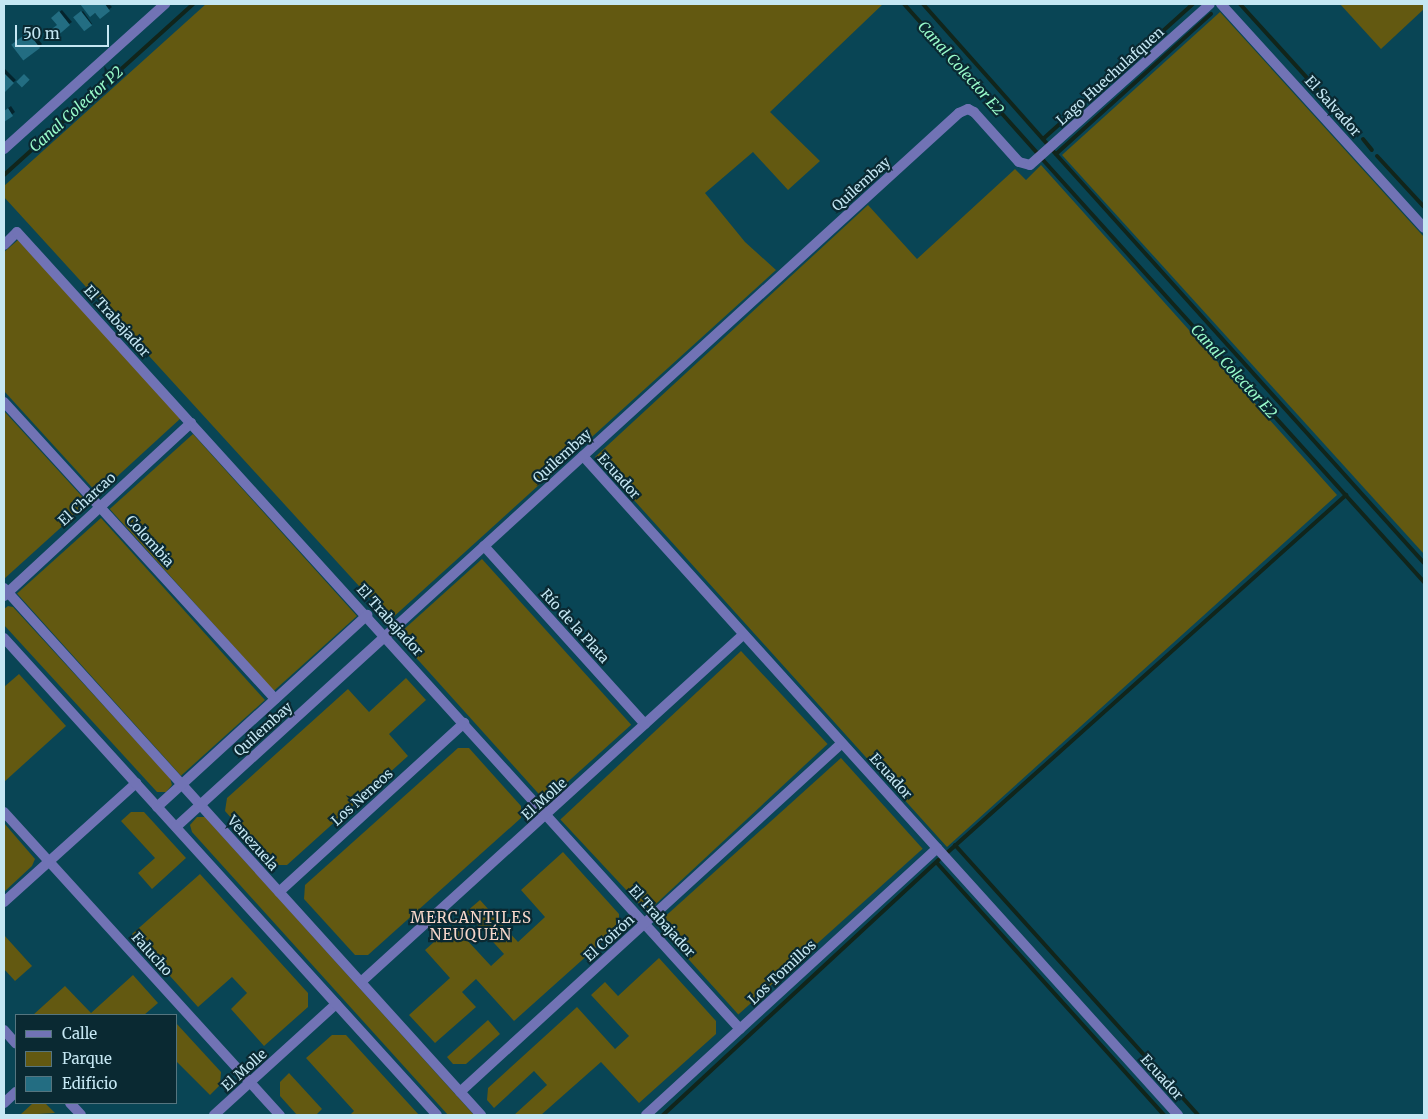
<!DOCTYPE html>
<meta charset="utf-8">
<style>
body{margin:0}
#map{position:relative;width:1428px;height:1119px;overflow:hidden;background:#094555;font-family:Merriweather,serif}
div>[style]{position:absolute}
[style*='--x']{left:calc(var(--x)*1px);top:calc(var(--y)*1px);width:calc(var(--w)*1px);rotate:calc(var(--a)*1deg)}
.green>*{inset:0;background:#635911;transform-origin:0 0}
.shadow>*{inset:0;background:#0007;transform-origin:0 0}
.stream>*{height:4px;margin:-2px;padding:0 2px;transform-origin:2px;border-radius:2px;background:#11251b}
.building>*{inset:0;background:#236d82;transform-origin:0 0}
.minor>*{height:10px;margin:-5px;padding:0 5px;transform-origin:5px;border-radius:5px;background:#7173b5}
.tertiary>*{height:10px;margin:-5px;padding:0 5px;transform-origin:5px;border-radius:5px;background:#7173b5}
span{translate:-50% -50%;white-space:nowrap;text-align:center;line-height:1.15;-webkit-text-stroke:4.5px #0a2932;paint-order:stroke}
.street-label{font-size:14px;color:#c5e7f3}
.water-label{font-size:15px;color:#99fbca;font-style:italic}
.neighbourhood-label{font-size:15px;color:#f6d6ca;letter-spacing:1px}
.frame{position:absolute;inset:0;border:5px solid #c5e7f3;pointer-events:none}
.legend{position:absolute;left:15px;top:1014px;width:162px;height:90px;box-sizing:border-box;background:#0a2932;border:1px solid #55757f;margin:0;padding:6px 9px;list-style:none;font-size:15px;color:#c5e7f3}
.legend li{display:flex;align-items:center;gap:10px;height:25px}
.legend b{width:25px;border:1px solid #55757f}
.scale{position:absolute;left:15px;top:25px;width:94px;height:22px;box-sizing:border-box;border:2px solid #c5e7f3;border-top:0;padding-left:6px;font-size:15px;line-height:18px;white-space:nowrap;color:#c5e7f3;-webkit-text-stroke:4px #0a2932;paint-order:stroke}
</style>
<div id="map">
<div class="green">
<i style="clip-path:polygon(206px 4px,883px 4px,770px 112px,820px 161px,788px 190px,753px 152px,705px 193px,745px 242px,776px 270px,390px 620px,4px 197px,4px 186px)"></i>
<i style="clip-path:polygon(1340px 4px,1424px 4px,1424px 9px,1381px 49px)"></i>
<i style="clip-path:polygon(1220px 12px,1424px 237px,1424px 554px,1062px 155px)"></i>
<i style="clip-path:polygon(1041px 165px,1337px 495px,947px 847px,595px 457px,868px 205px,917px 259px,1015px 169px,1026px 180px)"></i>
<i style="clip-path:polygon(18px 240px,181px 418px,98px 494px,4px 391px,4px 252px)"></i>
<i style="clip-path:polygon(4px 411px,88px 503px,4px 579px)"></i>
<i style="left:193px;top:434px;width:245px;height:112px;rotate:48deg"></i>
<i style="left:101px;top:518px;width:245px;height:113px;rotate:48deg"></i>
<i style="left:482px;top:559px;width:223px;height:115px;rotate:48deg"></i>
<i style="clip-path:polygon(8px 606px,13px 607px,170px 778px,172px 785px,166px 792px,157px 792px,4px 625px,4px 609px)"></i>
<i style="left:741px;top:651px;width:127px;height:247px;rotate:47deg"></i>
<i style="clip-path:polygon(19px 674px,66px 726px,4px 782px,4px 687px)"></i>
<i style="clip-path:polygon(406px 678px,426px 700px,389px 734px,408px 756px,287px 865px,273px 865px,225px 811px,227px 798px,348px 689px,369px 712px)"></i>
<i style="clip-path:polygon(458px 748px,469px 748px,521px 806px,521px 818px,368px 955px,355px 955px,304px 899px,305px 885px)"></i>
<i style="left:841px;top:758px;width:122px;height:248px;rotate:48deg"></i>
<i style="clip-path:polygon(131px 812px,144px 812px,186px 858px,152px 889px,138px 873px,155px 858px,121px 821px)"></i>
<i style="clip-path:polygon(197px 817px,205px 817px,474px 1115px,448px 1115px,192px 832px,190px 825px)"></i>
<i style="clip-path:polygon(4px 823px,35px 859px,32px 866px,4px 892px)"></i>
<i style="clip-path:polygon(563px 852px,619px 914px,619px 927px,514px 1021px,476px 979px,462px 992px,476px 1007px,435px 1043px,409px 1015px,450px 978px,425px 950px,453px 925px,491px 966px,504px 954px,466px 912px,480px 900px,518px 942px,545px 917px,521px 890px)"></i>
<i style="clip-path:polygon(200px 874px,308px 993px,308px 1007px,264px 1046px,231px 1009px,247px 993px,232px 977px,198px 1007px,132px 934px)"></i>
<i style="clip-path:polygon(4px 935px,32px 966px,15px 981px,4px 969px)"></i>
<i style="clip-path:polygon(659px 958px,716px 1021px,716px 1034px,639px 1103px,601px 1062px,541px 1115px,514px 1115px,547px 1085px,534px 1071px,494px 1108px,487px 1100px,488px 1088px,577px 1007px,615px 1049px,629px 1036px,591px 995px,605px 982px,618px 996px)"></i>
<i style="clip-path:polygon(133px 975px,158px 1003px,144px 1015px,33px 1015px,65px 986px,91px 1013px)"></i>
<i style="clip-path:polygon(488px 1020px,500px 1034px,466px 1064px,453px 1064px,447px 1057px)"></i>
<i style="clip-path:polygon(176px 1023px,221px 1072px,220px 1085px,210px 1095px,176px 1061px)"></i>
<i style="clip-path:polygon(332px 1035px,346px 1035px,419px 1115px,350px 1115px,354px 1111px,306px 1058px)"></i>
<i style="clip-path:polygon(289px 1073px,322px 1109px,316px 1115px,297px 1115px,280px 1096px,280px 1082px)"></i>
<i style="clip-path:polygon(33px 1103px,46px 1104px,55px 1113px,20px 1115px)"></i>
</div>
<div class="shadow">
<i style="clip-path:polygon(82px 4px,109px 4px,112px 7px,100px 17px)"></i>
<i style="clip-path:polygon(62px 10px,72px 22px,69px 24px,58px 25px,55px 15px)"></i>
<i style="left:83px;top:11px;width:16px;height:10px;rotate:55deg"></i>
<i style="clip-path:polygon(32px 31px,42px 44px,39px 47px,16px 42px)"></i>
<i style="clip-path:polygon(4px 68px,16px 80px,4px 91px)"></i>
<i style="clip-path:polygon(11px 106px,15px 112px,4px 121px,4px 111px)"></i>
</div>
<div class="stream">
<i style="--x:904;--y:4;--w:201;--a:48.2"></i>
<i style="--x:923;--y:4;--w:188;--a:48.4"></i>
<i style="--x:1240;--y:4;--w:174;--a:47.8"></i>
<i style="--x:1043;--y:139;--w:202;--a:-42"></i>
<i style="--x:1363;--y:139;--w:14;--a:51"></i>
<i style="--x:1053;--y:151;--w:554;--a:48"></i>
<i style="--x:1056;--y:154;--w:209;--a:-42.1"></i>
<i style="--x:1377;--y:156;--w:69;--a:47.3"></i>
<i style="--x:1043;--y:160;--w:569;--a:47.92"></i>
<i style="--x:4;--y:175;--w:255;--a:-42.1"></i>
<i style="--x:955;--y:845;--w:363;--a:48"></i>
<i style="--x:948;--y:852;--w:535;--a:-41.89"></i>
<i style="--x:937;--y:863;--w:339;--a:48"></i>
<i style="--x:663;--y:1115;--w:376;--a:-42.8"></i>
</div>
<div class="building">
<i style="clip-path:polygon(80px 4px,105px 4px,110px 11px,100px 19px,95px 13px,90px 17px)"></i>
<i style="clip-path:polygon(59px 11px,70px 25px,55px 38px,49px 31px,57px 25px,51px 18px)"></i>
<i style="left:81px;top:11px;width:18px;height:10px;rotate:52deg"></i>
<i style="left:28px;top:32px;width:20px;height:21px;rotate:53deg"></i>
<i style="clip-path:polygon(4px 73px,14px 83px,4px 93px)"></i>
<i style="left:24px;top:74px;width:8px;height:11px;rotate:45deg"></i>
<i style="clip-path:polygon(8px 108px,13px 116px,4px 122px,4px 111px)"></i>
</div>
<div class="minor">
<i style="--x:1221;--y:4;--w:302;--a:47.8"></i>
<i style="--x:4;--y:149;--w:217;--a:-42"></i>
<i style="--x:4;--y:245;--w:18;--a:-45"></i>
<i style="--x:17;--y:232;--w:1076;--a:47.79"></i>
<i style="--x:4;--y:402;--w:402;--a:47.6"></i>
<i style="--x:484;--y:546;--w:240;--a:47.9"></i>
<i style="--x:4;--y:588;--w:711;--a:47.85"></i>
<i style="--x:4;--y:596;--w:255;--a:-42.8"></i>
<i style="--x:157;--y:807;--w:285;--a:-42.4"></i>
<i style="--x:4;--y:812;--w:410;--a:47.7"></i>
<i style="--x:279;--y:892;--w:251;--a:-42.4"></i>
<i style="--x:4;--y:902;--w:178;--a:-42"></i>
<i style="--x:361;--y:982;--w:517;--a:-42.26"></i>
<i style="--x:4;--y:1030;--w:18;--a:49"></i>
<i style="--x:460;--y:1092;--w:517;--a:-42.42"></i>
<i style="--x:4;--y:1103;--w:16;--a:-43"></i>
<i style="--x:70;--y:1103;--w:16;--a:47"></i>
<i style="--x:214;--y:1115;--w:165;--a:-42.3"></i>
<i style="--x:646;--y:1115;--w:395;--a:-42.5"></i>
</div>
<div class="tertiary">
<i style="--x:583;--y:456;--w:888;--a:47.92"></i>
<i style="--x:4;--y:638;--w:644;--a:47.77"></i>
<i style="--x:176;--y:827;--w:1060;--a:-42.36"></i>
<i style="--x:959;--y:113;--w:10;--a:-24"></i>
<i style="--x:968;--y:109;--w:7;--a:27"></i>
<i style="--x:974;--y:112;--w:67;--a:48"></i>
<i style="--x:1019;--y:162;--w:11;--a:15"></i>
<i style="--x:1030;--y:165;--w:241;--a:-41.8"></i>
</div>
<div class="street-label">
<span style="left:1110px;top:76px;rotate:-42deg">Lago Huechulafquen</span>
<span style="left:1333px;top:106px;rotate:48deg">El Salvador</span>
<span style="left:861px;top:184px;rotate:-42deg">Quilembay</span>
<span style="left:117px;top:321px;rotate:48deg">El Trabajador</span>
<span style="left:562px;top:456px;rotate:-42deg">Quilembay</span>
<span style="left:619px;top:476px;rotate:48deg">Ecuador</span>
<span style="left:87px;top:499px;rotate:-42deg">El Charcao</span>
<span style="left:150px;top:541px;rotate:48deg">Colombia</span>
<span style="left:390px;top:620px;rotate:48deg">El Trabajador</span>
<span style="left:575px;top:626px;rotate:48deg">Río de la Plata</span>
<span style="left:263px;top:729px;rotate:-42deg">Quilembay</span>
<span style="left:891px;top:776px;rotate:48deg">Ecuador</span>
<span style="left:362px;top:797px;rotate:-42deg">Los Neneos</span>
<span style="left:544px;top:799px;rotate:-42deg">El Molle</span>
<span style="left:253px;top:843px;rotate:48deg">Venezuela</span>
<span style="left:662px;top:921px;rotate:48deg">El Trabajador</span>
<span style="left:609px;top:938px;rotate:-42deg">El Coirón</span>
<span style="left:152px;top:954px;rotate:48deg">Falucho</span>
<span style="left:782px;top:972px;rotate:-43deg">Los Tomillos</span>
<span style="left:244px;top:1070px;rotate:-42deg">El Molle</span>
<span style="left:1162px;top:1077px;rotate:48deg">Ecuador</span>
</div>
<div class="water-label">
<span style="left:961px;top:68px;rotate:48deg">Canal Colector E2</span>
<span style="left:76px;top:109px;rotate:-42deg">Canal Colector P2</span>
<span style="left:1234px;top:371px;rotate:48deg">Canal Colector E2</span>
</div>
<div class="neighbourhood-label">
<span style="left:471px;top:926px">MERCANTILES<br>NEUQUÉN</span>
</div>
<div class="frame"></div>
<ul class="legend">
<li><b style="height:6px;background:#7173b5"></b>Calle</li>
<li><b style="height:14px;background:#635911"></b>Parque</li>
<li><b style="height:14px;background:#236d82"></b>Edificio</li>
</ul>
<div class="scale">50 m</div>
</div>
